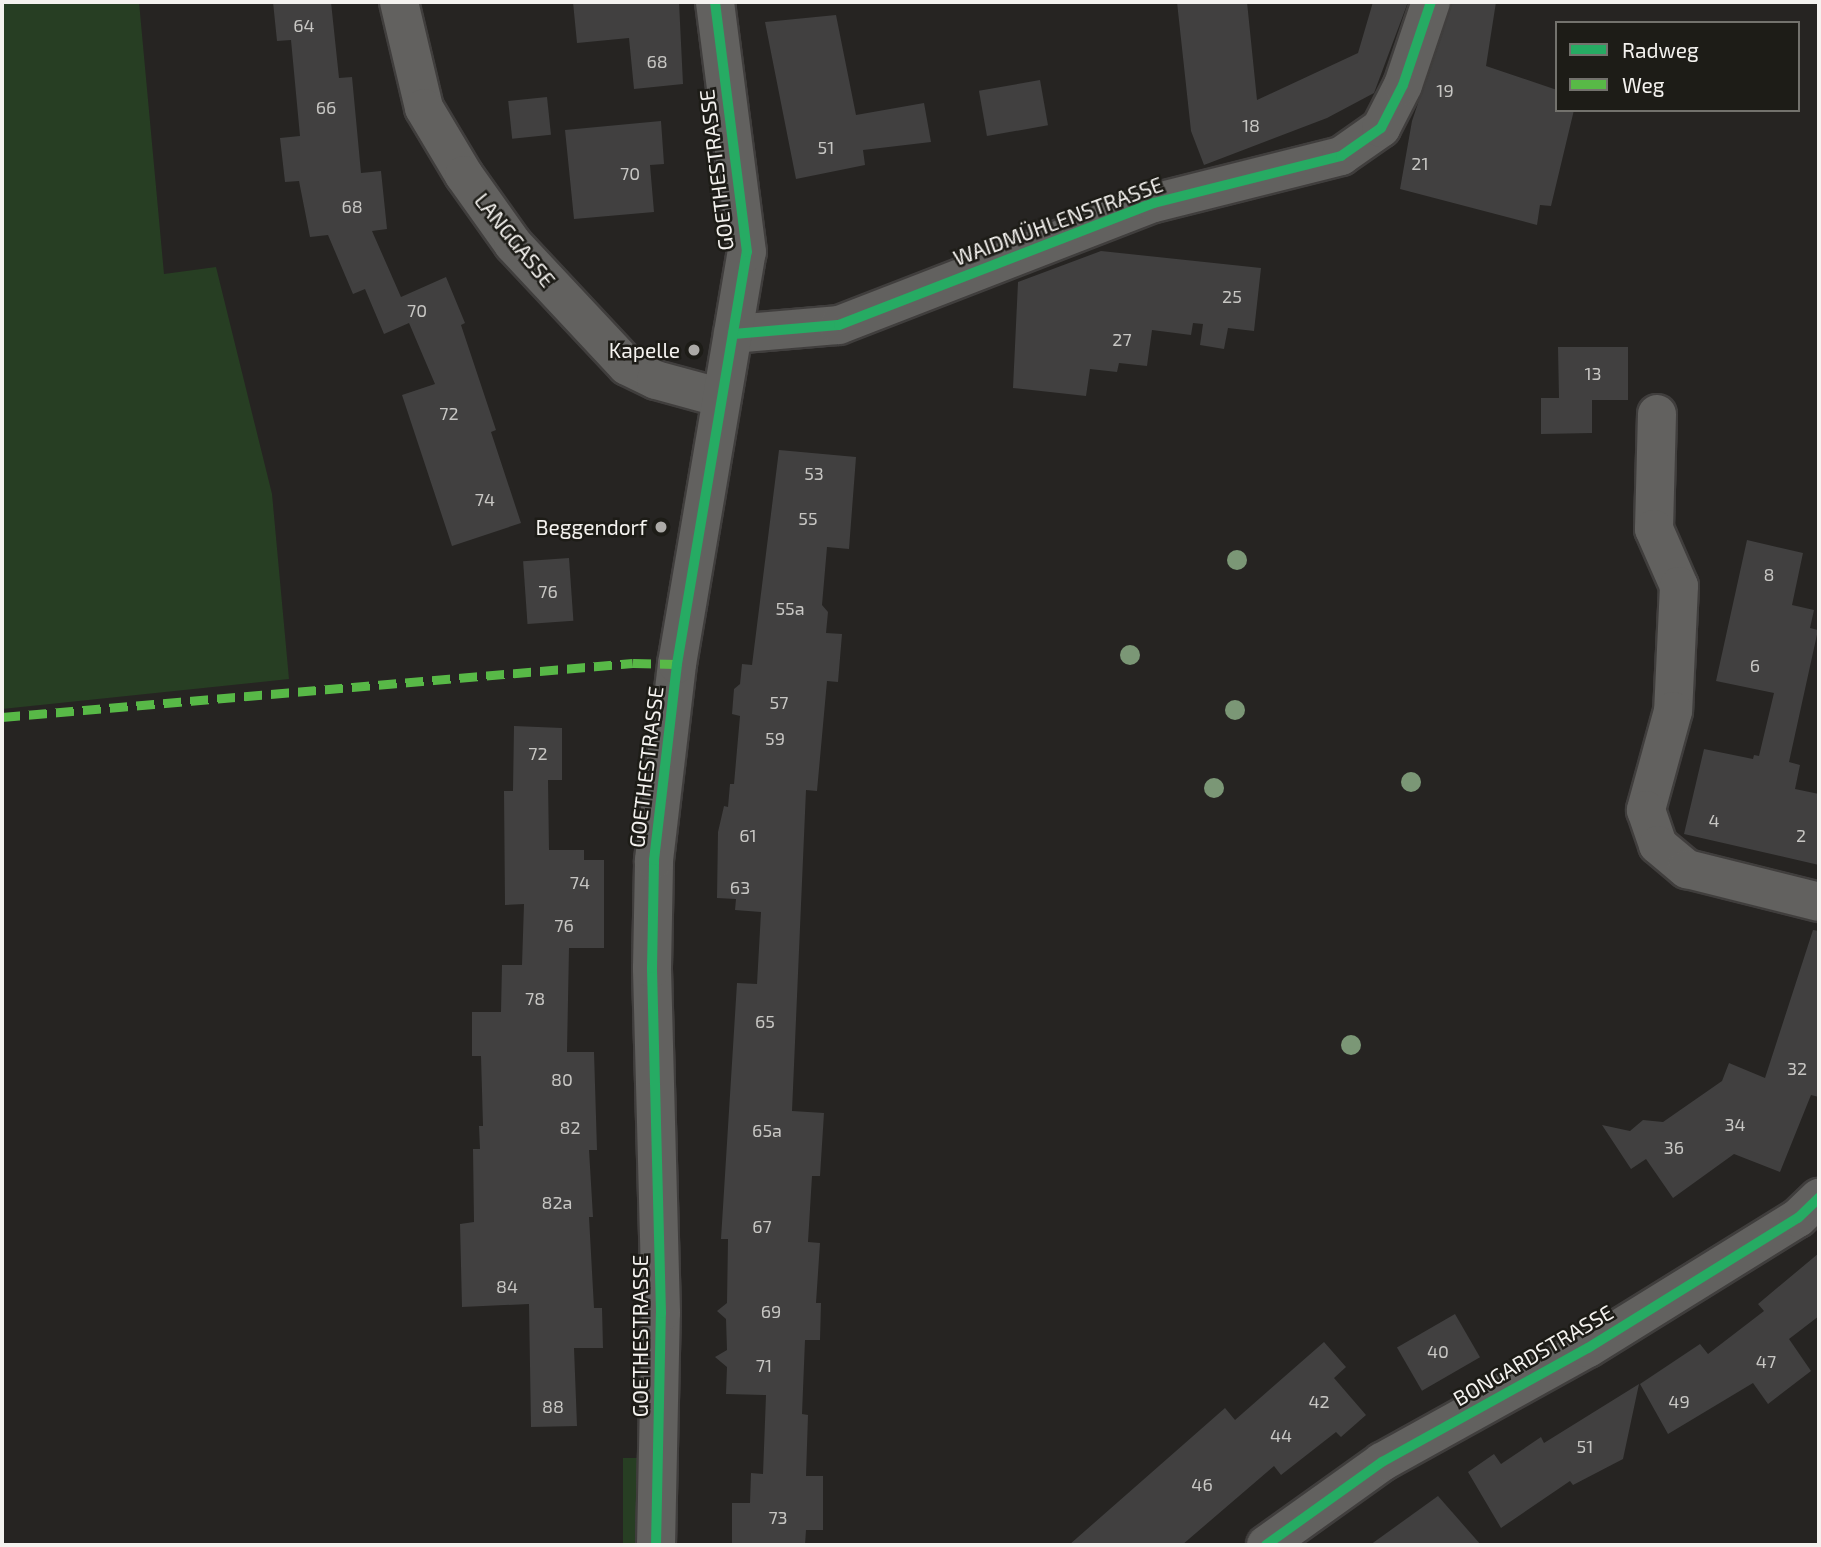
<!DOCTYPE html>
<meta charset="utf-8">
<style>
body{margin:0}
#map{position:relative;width:1821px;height:1547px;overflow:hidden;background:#262422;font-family:"Exo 2",sans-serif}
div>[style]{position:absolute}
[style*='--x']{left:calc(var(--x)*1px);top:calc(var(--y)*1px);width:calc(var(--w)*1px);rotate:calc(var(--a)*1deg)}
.green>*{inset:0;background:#273e23;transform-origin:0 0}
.building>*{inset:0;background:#414040;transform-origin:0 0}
.roads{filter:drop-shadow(2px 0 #403e3d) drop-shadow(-2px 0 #403e3d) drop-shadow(0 2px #403e3d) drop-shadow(0 -2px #403e3d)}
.minor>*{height:38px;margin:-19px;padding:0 19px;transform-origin:19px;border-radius:19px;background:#62615f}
.tertiary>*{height:38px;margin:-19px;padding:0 19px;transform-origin:19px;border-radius:19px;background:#62615f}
.quiet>*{height:9px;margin-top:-4.5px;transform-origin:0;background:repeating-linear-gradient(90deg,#58b947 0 18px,transparent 0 27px)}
.cycleway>*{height:10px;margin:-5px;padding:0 5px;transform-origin:5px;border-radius:5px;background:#26ab63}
.trees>*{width:20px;height:20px;margin:-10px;border-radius:50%;background:#7b9776}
.dots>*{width:19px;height:19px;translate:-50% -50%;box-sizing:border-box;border:4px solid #1d1c17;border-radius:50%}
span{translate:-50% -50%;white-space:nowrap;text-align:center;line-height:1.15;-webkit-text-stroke:5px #1d1c17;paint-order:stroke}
.number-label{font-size:18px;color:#c7c6c3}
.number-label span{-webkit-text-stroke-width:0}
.street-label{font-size:21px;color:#f4f2ef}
.poi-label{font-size:21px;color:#f4f2ef}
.right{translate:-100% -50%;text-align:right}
.frame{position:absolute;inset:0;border:4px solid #f4f2ef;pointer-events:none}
.legend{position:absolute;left:1555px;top:21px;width:245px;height:91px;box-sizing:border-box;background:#1d1c17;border:2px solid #73726d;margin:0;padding:9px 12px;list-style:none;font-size:21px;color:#f4f2ef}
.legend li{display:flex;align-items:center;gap:14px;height:35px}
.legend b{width:35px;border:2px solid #73726d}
</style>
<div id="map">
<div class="green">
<i style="clip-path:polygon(2px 2px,139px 2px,164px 274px,216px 267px,272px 494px,289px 679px,2px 709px)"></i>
<i style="left:623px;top:1458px;width:19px;height:87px"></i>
</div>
<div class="building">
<i style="clip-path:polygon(273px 2px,331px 2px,339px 78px,352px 77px,361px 173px,381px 171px,387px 229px,372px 231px,401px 297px,446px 277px,465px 323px,461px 325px,496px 430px,491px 432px,521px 523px,452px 546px,402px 395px,435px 384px,409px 323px,384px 334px,365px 289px,353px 294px,328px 235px,310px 237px,299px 181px,285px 182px,280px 138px,300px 136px,291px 40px,277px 41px)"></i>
<i style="clip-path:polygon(573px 2px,679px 2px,683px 84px,634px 89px,629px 38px,577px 43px)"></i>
<i style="clip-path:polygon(1177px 2px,1247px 2px,1257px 100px,1358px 53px,1373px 2px,1408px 2px,1374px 93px,1327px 118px,1204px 165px,1191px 131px)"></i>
<i style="clip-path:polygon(1452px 2px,1496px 2px,1486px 66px,1557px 90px,1557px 110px,1574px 110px,1551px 206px,1540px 205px,1537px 225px,1400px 189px,1412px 121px)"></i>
<i style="clip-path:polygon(836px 15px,856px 115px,924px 103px,931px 142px,863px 150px,865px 165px,796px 179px,765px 22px)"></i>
<i style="left:1040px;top:80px;width:46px;height:62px;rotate:80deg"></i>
<i style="left:547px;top:97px;width:38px;height:39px;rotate:84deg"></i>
<i style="clip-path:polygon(661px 121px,664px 164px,650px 165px,654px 212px,574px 219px,565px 130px)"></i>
<i style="clip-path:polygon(1101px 251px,1261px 268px,1254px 331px,1228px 328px,1224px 349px,1200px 345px,1203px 324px,1193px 323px,1191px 335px,1152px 330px,1147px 366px,1119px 363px,1117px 372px,1090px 369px,1086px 396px,1013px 388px,1018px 282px)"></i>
<i style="clip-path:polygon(1558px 347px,1628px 347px,1628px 400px,1592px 400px,1592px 433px,1541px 434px,1541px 398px,1559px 398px)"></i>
<i style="clip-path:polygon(779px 450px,856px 457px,849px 549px,827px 547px,822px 605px,828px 612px,826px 633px,842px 634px,838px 682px,827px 681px,817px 791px,806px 790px,792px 1111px,824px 1113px,820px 1176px,812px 1176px,808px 1242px,820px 1243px,816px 1303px,821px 1303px,820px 1340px,805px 1340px,802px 1414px,808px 1415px,806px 1476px,823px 1476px,823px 1530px,806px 1530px,805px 1545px,732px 1545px,732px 1503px,750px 1503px,751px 1473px,763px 1474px,766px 1395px,726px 1394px,727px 1367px,715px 1357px,727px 1350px,726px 1319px,717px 1311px,727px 1303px,728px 1239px,721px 1239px,737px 983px,757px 984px,761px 912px,735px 910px,736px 899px,717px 898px,718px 832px,724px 806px,728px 807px,730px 784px,734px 784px,740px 716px,732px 714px,734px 689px,740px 684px,742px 664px,752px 665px)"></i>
<i style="clip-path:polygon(1747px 540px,1803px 553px,1792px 605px,1814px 610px,1810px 628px,1818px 630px,1789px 762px,1800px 765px,1795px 789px,1819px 794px,1819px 865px,1684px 834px,1704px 749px,1753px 759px,1754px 755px,1759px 756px,1774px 693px,1716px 681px)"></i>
<i style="left:569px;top:558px;width:63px;height:46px;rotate:86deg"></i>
<i style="clip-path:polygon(514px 726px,562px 728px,562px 780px,548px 780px,549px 850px,584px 850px,584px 860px,604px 860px,604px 948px,569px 948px,567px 1052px,594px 1052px,597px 1150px,589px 1150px,593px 1217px,589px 1217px,594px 1308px,602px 1308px,603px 1348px,574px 1348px,577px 1426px,531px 1427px,529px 1304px,462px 1307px,460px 1224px,474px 1222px,473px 1149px,480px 1149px,479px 1126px,483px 1126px,481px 1056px,472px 1056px,472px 1012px,501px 1012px,502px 965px,522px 965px,524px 904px,505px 905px,504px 791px,513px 791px)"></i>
<i style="clip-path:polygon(1813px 930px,1819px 931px,1819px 1097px,1811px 1095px,1780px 1172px,1734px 1154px,1673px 1198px,1646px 1159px,1631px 1169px,1602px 1125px,1630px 1131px,1643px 1120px,1663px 1122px,1722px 1081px,1729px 1063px,1765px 1078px)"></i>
<i style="clip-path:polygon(1819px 1253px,1819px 1316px,1789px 1339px,1811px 1371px,1768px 1404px,1753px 1383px,1668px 1434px,1640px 1384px,1700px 1344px,1708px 1354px,1764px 1311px,1758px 1304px)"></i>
<i style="left:1455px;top:1314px;width:50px;height:67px;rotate:60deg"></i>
<i style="clip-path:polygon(1324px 1342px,1346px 1367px,1334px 1378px,1366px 1415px,1341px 1437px,1336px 1432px,1281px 1475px,1274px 1466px,1182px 1545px,1069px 1545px,1225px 1408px,1235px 1420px)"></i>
<i style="clip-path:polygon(1639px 1384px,1623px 1459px,1573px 1485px,1570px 1481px,1501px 1528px,1468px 1472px,1494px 1454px,1501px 1464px,1541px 1437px,1544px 1443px)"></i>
<i style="clip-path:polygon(1438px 1496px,1481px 1545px,1370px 1545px)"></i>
</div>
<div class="roads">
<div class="minor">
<i style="--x:399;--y:2;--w:109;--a:76.7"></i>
<i style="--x:424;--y:108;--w:78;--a:59.2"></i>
<i style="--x:464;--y:175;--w:85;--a:54.6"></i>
<i style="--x:513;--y:244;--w:167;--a:46.9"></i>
<i style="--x:627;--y:366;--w:32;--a:26"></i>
<i style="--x:656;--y:380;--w:68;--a:15.3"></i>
<i style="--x:733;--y:334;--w:106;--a:-4.9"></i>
<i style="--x:839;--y:325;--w:338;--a:-21.2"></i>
<i style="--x:1154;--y:203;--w:193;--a:-14.1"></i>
<i style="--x:1341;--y:156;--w:49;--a:-35"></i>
<i style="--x:1381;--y:128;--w:48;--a:-62.9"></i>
<i style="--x:1403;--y:85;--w:88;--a:-71.4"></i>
<i style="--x:1657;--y:414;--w:115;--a:91.5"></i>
<i style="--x:1654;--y:529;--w:62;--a:66.3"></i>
<i style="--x:1679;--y:586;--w:125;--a:92.7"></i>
<i style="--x:1673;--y:711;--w:103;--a:105.3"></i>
<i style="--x:1646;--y:810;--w:37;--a:71"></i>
<i style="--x:1658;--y:845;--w:38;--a:40"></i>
<i style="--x:1687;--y:869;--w:136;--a:14"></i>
<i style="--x:1266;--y:1545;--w:143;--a:-35.6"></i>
<i style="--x:1382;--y:1462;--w:235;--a:-29"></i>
<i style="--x:1588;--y:1348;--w:247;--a:-31.8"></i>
<i style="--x:1798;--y:1218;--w:29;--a:-44"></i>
</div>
<div class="tertiary">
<i style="--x:656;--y:1545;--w:232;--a:-88.8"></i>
<i style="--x:661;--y:1313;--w:345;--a:-91.5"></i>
<i style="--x:652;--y:968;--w:108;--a:-88.9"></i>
<i style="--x:654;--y:860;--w:197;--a:-83.3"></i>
<i style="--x:677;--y:664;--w:418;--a:-80.4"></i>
<i style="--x:747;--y:252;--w:252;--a:-97.3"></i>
</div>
</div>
<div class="quiet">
<i style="--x:2;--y:717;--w:633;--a:-4.89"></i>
<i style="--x:633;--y:663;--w:44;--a:1.3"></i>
</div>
<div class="cycleway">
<i style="--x:733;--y:334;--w:106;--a:-4.9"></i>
<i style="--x:839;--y:325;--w:338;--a:-21.2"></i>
<i style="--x:1154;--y:203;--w:193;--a:-14.1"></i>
<i style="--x:1341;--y:156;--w:49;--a:-35"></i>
<i style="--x:1381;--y:128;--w:48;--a:-62.9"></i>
<i style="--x:1403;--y:85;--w:88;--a:-71.4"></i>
<i style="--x:656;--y:1545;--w:232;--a:-88.8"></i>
<i style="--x:661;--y:1313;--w:345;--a:-91.5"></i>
<i style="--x:652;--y:968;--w:108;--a:-88.9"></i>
<i style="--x:654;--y:860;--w:197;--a:-83.3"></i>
<i style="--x:677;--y:664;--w:418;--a:-80.4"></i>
<i style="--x:747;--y:252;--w:252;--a:-97.3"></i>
<i style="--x:1266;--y:1545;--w:143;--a:-35.6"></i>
<i style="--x:1382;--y:1462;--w:235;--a:-29"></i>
<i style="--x:1588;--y:1348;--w:247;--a:-31.8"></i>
<i style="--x:1798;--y:1218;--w:29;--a:-44"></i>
</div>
<div class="trees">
<i style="left:1237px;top:560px"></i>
<i style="left:1130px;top:655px"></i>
<i style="left:1235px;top:710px"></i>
<i style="left:1411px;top:782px"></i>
<i style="left:1214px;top:788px"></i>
<i style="left:1351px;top:1045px"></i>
</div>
<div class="dots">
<i style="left:694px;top:350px;background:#acaaa7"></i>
<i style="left:661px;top:527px;background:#acaaa7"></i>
</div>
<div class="number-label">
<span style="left:304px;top:25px">64</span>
<span style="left:657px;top:61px">68</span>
<span style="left:1445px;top:90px">19</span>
<span style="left:326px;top:107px">66</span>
<span style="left:1251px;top:125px">18</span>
<span style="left:826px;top:147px">51</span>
<span style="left:1420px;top:163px">21</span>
<span style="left:630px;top:173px">70</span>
<span style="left:352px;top:206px">68</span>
<span style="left:1232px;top:296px">25</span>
<span style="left:417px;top:310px">70</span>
<span style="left:1122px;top:339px">27</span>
<span style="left:1593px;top:373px">13</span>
<span style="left:449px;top:413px">72</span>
<span style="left:814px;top:473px">53</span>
<span style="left:485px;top:499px">74</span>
<span style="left:808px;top:518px">55</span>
<span style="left:1769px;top:574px">8</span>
<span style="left:548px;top:591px">76</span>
<span style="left:790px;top:608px">55a</span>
<span style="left:1755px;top:665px">6</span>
<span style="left:779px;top:702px">57</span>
<span style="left:775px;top:738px">59</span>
<span style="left:538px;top:753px">72</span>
<span style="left:1714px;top:820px">4</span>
<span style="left:748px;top:835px">61</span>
<span style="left:1801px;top:835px">2</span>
<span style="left:580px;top:882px">74</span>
<span style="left:740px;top:887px">63</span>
<span style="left:564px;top:925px">76</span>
<span style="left:535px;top:998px">78</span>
<span style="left:765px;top:1021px">65</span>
<span style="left:1797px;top:1068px">32</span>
<span style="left:562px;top:1079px">80</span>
<span style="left:1735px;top:1124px">34</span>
<span style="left:570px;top:1127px">82</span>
<span style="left:767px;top:1130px">65a</span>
<span style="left:1674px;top:1147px">36</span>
<span style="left:557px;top:1202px">82a</span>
<span style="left:762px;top:1226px">67</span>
<span style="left:507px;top:1286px">84</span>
<span style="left:771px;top:1311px">69</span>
<span style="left:1438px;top:1351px">40</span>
<span style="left:1766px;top:1361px">47</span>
<span style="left:764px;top:1365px">71</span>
<span style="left:1319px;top:1401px">42</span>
<span style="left:1679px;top:1401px">49</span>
<span style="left:553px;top:1406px">88</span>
<span style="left:1281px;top:1435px">44</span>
<span style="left:1585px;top:1446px">51</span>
<span style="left:1202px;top:1484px">46</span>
<span style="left:778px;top:1517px">73</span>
</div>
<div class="street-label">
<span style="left:716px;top:170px;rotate:-97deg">GOETHESTRASSE</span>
<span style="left:1058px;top:221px;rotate:-20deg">WAIDMÜHLENSTRASSE</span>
<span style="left:515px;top:240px;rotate:51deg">LANGGASSE</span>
<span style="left:646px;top:767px;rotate:-83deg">GOETHESTRASSE</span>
<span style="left:640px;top:1336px;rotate:-90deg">GOETHESTRASSE</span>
<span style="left:1533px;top:1355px;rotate:-30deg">BONGARDSTRASSE</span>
</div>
<div class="poi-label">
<span class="right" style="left:680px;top:350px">Kapelle</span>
<span class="right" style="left:647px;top:527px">Beggendorf</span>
</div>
<div class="frame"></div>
<ul class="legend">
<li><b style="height:9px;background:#26ab63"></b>Radweg</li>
<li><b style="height:9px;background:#58b947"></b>Weg</li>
</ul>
</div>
